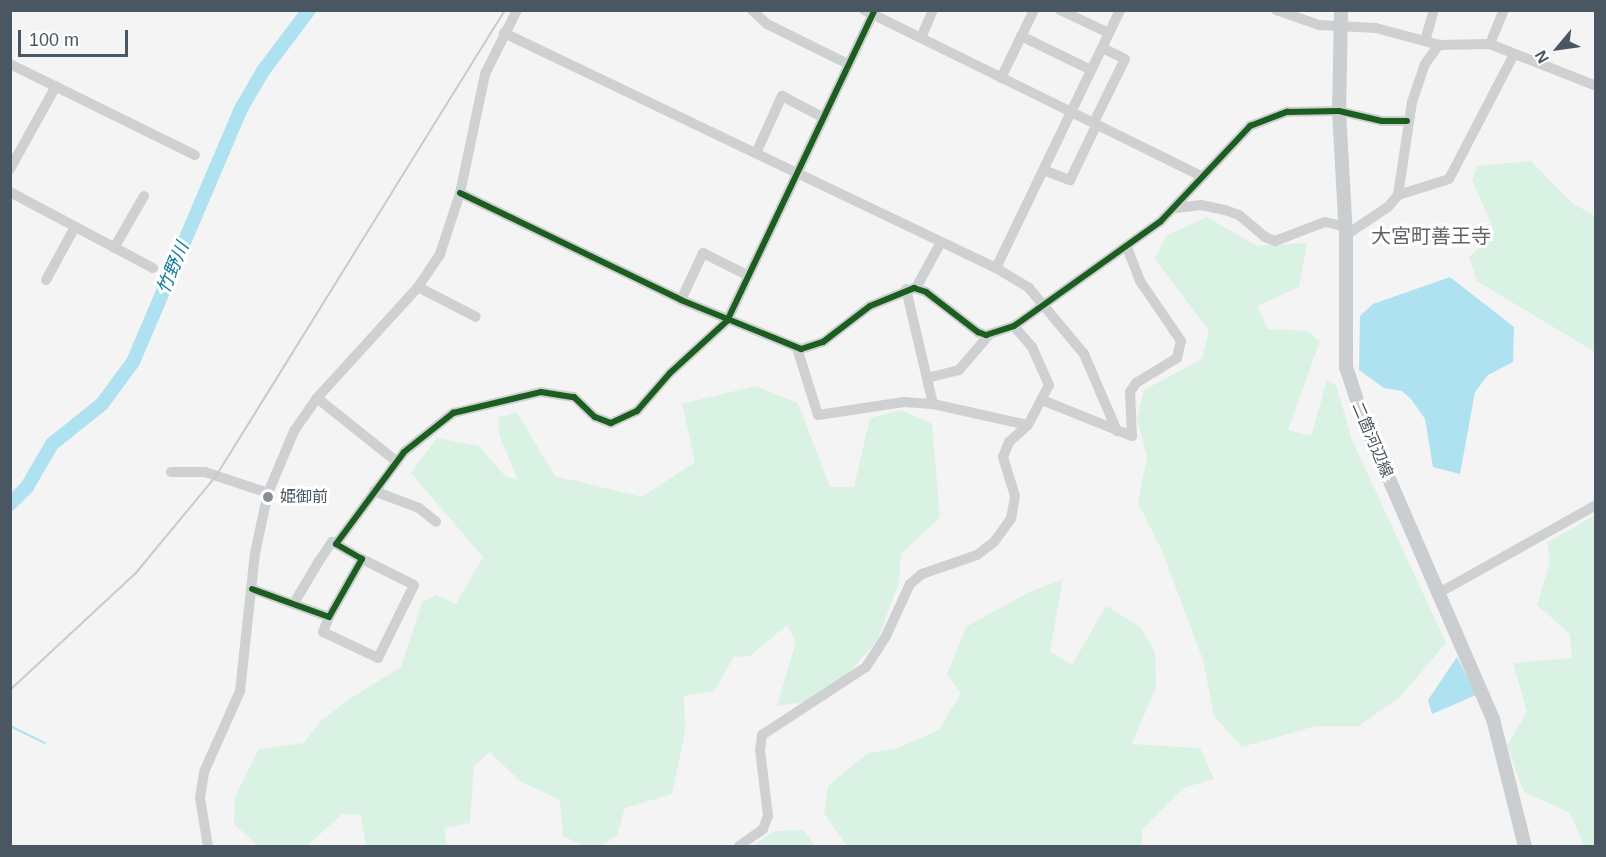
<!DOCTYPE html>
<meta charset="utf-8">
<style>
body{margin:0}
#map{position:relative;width:1606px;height:857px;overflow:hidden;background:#f4f4f4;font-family:Helvetica,"Noto Sans JP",sans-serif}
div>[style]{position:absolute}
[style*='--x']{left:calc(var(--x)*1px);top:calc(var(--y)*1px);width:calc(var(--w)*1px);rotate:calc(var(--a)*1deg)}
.green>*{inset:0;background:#d9f2e3}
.water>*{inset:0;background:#aee2f0}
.stream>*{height:2px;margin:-1px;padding:0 1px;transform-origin:1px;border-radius:1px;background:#aee2f0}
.river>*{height:14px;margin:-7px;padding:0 7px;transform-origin:7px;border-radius:7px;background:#aee2f0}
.minor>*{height:10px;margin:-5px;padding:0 5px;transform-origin:5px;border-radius:5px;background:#ced0d2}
.major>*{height:14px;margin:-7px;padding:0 7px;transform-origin:7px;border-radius:7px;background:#caced1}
.rail>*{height:2px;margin:-1px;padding:0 1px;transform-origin:1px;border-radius:1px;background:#c9cacc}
.cycleway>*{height:6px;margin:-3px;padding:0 3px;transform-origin:3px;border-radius:3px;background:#1b5e20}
.dots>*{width:16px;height:16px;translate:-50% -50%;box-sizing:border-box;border:3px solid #fff;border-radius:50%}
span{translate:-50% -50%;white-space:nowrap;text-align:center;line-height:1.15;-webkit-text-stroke:6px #fff;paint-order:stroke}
.street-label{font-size:16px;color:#4a5661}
.poi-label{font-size:16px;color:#4a5661}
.left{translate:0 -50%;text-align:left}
.water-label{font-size:18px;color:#0c7c9b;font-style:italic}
.quarter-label{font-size:20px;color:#5f6368}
.frame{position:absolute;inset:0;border:12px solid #4a5661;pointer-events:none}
.north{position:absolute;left:1528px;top:18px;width:60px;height:60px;-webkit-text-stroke:4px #fff;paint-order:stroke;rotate:241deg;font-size:16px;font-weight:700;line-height:24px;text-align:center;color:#4a5661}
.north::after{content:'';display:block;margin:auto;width:21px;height:27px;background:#4a5661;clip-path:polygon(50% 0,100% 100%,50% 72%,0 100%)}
.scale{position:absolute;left:18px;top:30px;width:110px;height:27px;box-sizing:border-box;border:3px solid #4a5661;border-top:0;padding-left:8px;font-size:18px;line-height:21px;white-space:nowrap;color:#4a5661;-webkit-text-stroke:4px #fff;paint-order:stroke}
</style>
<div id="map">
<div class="green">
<i style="clip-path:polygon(1531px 161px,1572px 203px,1595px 216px,1595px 352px,1477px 281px,1469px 257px,1495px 233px,1472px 180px,1477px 166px)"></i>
<i style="clip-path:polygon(1207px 217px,1257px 246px,1307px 243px,1299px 287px,1257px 306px,1268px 329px,1307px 331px,1320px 341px,1288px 430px,1311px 436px,1327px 380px,1336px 385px,1352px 440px,1446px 643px,1401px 696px,1359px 726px,1316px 726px,1242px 747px,1214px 716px,1203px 660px,1162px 551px,1138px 503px,1147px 456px,1137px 419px,1144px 390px,1202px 359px,1209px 331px,1155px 259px,1166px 236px)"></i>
<i style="clip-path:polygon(755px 386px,798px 403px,830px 487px,854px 487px,870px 418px,901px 410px,932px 424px,940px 517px,901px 554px,899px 582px,878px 639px,849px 673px,806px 702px,777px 706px,796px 642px,787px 625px,750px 656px,734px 657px,714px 691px,684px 696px,685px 732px,672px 794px,625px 808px,617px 835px,601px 846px,584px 846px,563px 836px,560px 800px,520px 781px,490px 752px,474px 766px,470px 823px,444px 828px,447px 846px,366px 846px,361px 815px,342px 814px,307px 846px,257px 845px,234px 824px,235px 797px,259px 749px,304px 743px,321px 721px,348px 700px,401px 667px,422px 602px,436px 595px,456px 604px,483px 557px,411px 473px,437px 438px,479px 446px,505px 476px,518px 480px,499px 435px,499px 417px,517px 413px,555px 476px,642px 497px,695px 462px,682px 404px)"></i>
<i style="clip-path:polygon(1595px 515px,1596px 846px,1584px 846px,1570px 813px,1524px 792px,1507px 746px,1527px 712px,1513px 663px,1572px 658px,1570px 634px,1537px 605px,1550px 562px,1547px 543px)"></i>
<i style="clip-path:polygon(1063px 579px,1050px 651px,1072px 665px,1106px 606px,1140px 627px,1155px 652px,1156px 687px,1132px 744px,1200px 748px,1214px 779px,1183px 788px,1142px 829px,1142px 846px,847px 846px,824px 813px,828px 786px,868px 753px,898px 748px,939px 730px,961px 693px,947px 674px,966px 627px,1027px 593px)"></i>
<i style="clip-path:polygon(803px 830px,815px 846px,752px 846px,775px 831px)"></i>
</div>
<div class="water">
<i style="clip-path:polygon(1450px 277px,1514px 327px,1513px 362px,1488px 375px,1475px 392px,1460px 474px,1433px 467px,1425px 419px,1411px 399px,1402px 391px,1384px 388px,1359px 370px,1360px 316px,1373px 304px)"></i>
<i style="clip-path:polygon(1457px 657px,1476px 695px,1432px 714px,1428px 700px)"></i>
</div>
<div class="stream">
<i style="--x:10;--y:726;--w:39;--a:26"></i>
</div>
<div class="river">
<i style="--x:10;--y:504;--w:24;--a:-45"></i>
<i style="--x:27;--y:487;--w:50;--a:-59.8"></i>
<i style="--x:52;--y:444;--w:64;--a:-38.7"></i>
<i style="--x:102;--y:404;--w:52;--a:-53.6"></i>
<i style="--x:133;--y:362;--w:277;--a:-66.9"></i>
<i style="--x:242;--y:107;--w:42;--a:-59.7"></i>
<i style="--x:263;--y:71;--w:76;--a:-53"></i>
</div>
<div class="minor">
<i style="--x:752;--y:10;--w:21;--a:43"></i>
<i style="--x:767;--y:24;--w:90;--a:26.3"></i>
<i style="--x:864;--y:10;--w:378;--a:26.2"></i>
<i style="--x:1060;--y:10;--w:54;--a:25.1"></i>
<i style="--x:1276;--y:10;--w:46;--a:19.2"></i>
<i style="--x:1319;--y:25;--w:57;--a:3"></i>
<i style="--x:1376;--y:28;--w:65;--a:15.1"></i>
<i style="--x:1439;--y:45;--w:51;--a:-1.1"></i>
<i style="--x:1490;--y:44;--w:114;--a:21.6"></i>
<i style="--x:504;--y:33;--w:545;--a:25.53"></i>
<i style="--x:996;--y:268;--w:39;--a:31"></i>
<i style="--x:1029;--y:288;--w:86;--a:50.2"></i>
<i style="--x:1084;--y:354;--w:84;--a:66.8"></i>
<i style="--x:1021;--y:36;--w:78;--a:25.9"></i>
<i style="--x:921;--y:38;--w:30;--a:-67"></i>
<i style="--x:1425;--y:41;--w:32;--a:-74"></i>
<i style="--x:1490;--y:44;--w:37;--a:-68"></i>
<i style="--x:10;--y:64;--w:206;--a:26.2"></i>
<i style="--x:1001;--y:78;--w:76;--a:-64.1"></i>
<i style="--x:1094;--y:122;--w:70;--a:-63.8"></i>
<i style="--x:1125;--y:59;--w:25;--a:-154"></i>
<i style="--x:756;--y:153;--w:63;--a:-65.5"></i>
<i style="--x:782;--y:96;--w:47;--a:27.6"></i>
<i style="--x:10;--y:169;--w:95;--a:-61"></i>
<i style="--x:1046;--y:171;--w:26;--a:21"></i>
<i style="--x:1070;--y:180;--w:62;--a:-64.3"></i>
<i style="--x:10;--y:192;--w:162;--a:28"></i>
<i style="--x:460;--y:193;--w:246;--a:25.8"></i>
<i style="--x:681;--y:300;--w:130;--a:22.2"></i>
<i style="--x:801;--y:349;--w:23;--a:-18"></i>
<i style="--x:823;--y:342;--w:59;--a:-37.5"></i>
<i style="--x:870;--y:306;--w:48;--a:-22.2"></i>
<i style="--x:914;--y:288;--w:13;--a:18"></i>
<i style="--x:926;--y:292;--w:66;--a:37.6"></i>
<i style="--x:978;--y:332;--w:9;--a:21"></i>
<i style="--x:986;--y:335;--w:29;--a:-18"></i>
<i style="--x:1014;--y:326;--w:179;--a:-35.5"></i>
<i style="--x:1160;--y:222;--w:132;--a:-46.8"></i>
<i style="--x:1250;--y:126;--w:40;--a:-21"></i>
<i style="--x:1287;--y:112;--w:52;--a:-1.1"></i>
<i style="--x:1339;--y:111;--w:44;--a:13.1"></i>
<i style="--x:1382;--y:121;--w:25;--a:0"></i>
<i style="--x:1398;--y:195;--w:53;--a:-17.4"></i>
<i style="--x:1449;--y:179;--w:139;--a:-62.5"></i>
<i style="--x:1176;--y:208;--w:25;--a:-7"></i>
<i style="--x:1201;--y:205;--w:25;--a:12"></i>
<i style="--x:1225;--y:210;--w:15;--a:20"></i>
<i style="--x:1239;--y:215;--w:34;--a:40"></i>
<i style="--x:1265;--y:237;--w:11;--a:22"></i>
<i style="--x:1275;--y:241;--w:53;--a:-20.8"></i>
<i style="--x:1325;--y:222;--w:22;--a:13"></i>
<i style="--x:1346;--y:235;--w:50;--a:-33.7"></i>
<i style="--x:1388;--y:207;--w:16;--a:-50"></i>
<i style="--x:1398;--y:195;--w:94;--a:-81.4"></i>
<i style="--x:1412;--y:102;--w:40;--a:-71.1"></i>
<i style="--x:1425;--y:64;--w:24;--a:-54"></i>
<i style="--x:114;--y:248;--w:60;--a:-60"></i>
<i style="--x:996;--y:268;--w:286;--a:-64.3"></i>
<i style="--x:46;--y:280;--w:60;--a:-61.3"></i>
<i style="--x:418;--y:287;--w:65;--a:27.3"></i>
<i style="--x:916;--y:288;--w:52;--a:-61.5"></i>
<i style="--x:906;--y:289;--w:118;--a:76.8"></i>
<i style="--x:681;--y:300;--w:52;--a:-64.9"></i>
<i style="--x:703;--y:253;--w:51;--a:26.6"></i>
<i style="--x:797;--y:348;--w:70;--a:72.6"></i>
<i style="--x:818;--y:415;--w:87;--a:-8.6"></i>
<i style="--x:904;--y:402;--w:29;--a:4"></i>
<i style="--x:933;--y:404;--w:97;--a:12.5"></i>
<i style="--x:927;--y:378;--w:33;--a:-14"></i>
<i style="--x:959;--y:370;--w:48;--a:-49.3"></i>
<i style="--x:317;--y:398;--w:101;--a:38.6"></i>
<i style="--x:1042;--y:400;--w:97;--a:21.8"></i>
<i style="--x:1132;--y:436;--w:44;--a:-92.6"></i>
<i style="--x:1130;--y:392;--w:11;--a:-56"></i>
<i style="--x:1136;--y:383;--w:48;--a:-31.4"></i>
<i style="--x:1177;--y:358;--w:17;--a:-77"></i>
<i style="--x:1181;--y:341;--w:73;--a:-124.3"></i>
<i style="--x:1140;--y:281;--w:36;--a:-111"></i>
<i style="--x:171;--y:472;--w:34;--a:0"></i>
<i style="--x:205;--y:472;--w:66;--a:18.4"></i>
<i style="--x:374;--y:491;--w:48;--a:20.7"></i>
<i style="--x:419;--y:508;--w:22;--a:39"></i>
<i style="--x:252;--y:589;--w:82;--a:20"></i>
<i style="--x:329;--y:617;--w:67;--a:-60.4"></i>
<i style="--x:362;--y:559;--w:30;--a:-150"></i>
<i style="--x:336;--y:544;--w:114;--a:-53.5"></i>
<i style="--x:404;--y:452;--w:63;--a:-38.5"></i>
<i style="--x:453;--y:413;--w:90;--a:-13.4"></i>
<i style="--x:541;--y:392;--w:33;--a:9"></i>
<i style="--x:574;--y:397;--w:29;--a:44"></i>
<i style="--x:595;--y:417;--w:17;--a:21"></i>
<i style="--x:611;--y:423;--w:29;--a:-25"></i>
<i style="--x:637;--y:411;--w:50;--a:-49"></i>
<i style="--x:670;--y:373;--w:77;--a:-42.4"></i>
<i style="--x:727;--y:321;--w:344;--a:-64.6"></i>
<i style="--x:1437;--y:594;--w:182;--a:-29.2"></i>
<i style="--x:294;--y:603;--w:49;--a:-59.2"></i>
<i style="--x:319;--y:561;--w:23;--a:-56"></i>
<i style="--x:332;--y:542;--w:4;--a:27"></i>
<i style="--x:329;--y:617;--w:16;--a:112"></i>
<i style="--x:323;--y:632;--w:61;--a:25.3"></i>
<i style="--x:378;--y:658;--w:81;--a:-63.7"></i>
<i style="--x:414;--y:585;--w:58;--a:-153.4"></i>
<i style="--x:208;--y:846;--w:49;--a:-99.5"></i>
<i style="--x:200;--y:798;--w:26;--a:-81"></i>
<i style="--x:204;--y:772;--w:89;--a:-66"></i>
<i style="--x:240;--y:691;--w:139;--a:-83.8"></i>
<i style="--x:255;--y:553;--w:61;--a:-77.8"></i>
<i style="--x:268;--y:493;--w:67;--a:-67.2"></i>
<i style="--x:294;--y:431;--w:40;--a:-55.1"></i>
<i style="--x:317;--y:398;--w:150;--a:-47.7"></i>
<i style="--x:418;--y:287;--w:40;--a:-56"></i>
<i style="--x:440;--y:254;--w:64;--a:-71.8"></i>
<i style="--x:460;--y:193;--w:122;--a:-78.1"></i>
<i style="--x:485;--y:74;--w:72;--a:-63.4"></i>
<i style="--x:739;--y:846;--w:29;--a:-35"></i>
<i style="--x:763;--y:829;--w:14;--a:-69"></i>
<i style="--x:768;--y:816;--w:66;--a:-96.9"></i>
<i style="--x:760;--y:750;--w:15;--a:-82"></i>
<i style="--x:762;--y:735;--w:124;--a:-33.2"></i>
<i style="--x:866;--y:667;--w:37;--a:-57"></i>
<i style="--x:886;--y:636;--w:57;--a:-65.2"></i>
<i style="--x:910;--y:584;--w:16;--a:-40"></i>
<i style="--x:922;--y:574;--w:58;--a:-19.1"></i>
<i style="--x:977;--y:555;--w:21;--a:-37"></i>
<i style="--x:994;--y:542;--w:29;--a:-54"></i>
<i style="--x:1011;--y:519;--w:23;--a:-80"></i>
<i style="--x:1015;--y:496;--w:41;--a:-107.1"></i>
<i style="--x:1003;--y:457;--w:16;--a:-68"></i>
<i style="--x:1009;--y:442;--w:25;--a:-42"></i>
<i style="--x:1028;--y:425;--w:45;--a:-62.3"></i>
<i style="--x:1049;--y:385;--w:42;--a:-114.1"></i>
<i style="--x:1032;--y:347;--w:28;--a:-131"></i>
</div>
<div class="major">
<i style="--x:1341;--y:10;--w:101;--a:91.1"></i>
<i style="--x:1339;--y:111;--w:124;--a:86.8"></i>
<i style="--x:1346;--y:235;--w:132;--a:90"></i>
<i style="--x:1346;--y:367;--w:57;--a:71.6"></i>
<i style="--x:1364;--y:421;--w:325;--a:66.6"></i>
<i style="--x:1493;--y:719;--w:131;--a:75.9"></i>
</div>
<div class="rail">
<i style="--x:10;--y:690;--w:171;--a:-42.9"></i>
<i style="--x:135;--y:574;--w:127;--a:-50.4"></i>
<i style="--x:216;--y:476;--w:548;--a:-58.19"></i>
</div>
<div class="cycleway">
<i style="--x:460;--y:193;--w:246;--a:25.8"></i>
<i style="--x:681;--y:300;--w:130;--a:22.2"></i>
<i style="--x:801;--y:349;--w:23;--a:-18"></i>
<i style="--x:823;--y:342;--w:59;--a:-37.5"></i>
<i style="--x:870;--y:306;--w:48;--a:-22.2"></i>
<i style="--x:914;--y:288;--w:13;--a:18"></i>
<i style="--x:926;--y:292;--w:66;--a:37.6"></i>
<i style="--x:978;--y:332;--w:9;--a:21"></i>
<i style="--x:986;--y:335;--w:29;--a:-18"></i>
<i style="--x:1014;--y:326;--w:179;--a:-35.5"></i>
<i style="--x:1160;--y:222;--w:132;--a:-46.8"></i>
<i style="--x:1250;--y:126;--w:40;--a:-21"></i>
<i style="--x:1287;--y:112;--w:52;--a:-1.1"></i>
<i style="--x:1339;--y:111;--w:44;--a:13.1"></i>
<i style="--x:1382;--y:121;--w:25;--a:0"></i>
<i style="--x:252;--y:589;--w:82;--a:20"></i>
<i style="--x:329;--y:617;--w:67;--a:-60.4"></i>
<i style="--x:362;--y:559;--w:30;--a:-150"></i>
<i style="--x:336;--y:544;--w:114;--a:-53.5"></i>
<i style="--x:404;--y:452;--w:63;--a:-38.5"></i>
<i style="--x:453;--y:413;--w:90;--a:-13.4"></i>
<i style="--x:541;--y:392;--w:33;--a:9"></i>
<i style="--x:574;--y:397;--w:29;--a:44"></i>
<i style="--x:595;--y:417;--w:17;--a:21"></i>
<i style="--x:611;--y:423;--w:29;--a:-25"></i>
<i style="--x:637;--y:411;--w:50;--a:-49"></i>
<i style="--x:670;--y:373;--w:77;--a:-42.4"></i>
<i style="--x:727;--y:321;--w:344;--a:-64.6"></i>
</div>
<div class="dots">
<i style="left:268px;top:497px;background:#868d94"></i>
</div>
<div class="street-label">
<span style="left:1372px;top:440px;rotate:67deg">二箇河辺線</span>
</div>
<div class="poi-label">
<span class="left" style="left:280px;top:497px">姫御前</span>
</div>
<div class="water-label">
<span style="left:173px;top:268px;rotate:-67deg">竹野川</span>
</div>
<div class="quarter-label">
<span style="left:1431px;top:236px">大宮町善王寺</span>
</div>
<div class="frame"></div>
<div class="north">N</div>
<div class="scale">100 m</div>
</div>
